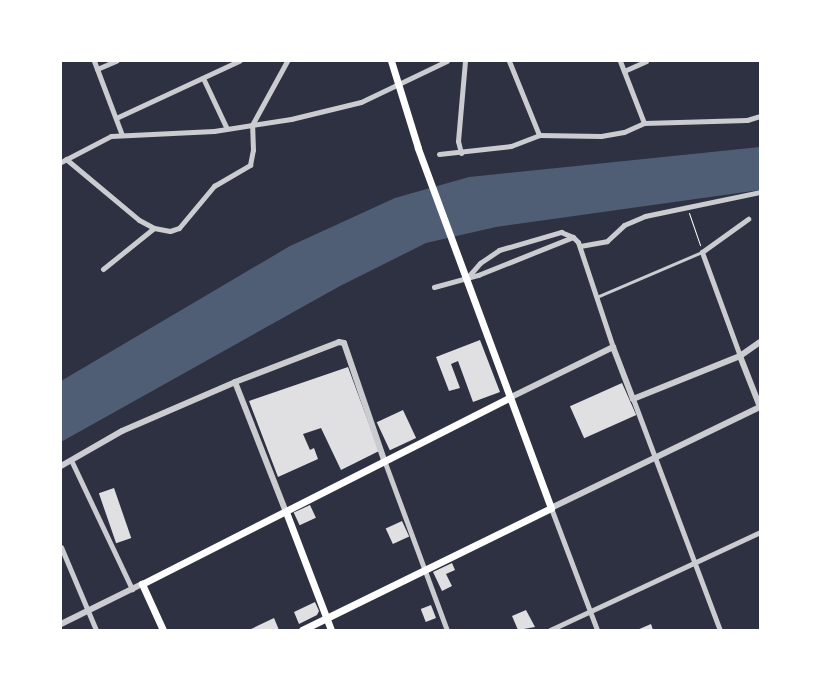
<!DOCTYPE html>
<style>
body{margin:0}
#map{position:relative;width:821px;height:691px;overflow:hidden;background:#2d3142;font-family:Helvetica,sans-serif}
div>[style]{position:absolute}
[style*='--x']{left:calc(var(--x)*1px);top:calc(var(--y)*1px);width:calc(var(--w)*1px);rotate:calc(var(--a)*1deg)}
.water>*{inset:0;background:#4f5d75}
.building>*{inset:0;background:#e0e0e3;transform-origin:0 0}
.path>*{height:1px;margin:-0.5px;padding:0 0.5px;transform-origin:0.5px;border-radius:0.5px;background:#fff}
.service>*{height:2.5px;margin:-1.25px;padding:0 1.25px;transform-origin:1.25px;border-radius:1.25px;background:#caccd0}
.minor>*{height:5px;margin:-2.5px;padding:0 2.5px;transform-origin:2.5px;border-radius:2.5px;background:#caccd0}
.tertiary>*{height:6px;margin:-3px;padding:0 3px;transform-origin:3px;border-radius:3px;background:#caccd0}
.secondary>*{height:7px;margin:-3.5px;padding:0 3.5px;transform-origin:3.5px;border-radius:3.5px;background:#fff}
span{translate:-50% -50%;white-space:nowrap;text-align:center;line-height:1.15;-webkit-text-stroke:4.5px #fff;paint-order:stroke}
.frame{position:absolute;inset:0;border:62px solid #fff;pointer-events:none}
</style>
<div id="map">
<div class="water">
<i style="clip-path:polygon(760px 147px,760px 190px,496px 227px,426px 243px,340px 286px,61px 442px,61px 381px,290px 246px,395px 198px,469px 177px)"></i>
</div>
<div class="building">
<i style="clip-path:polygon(480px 340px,500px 392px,473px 402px,458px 361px,451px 364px,460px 388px,449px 391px,436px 357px)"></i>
<i style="clip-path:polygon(348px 367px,379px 451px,341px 470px,321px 428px,303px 434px,310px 450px,314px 448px,318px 459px,278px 477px,249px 401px)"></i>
<i style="left:622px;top:383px;width:35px;height:57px;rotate:66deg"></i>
<i style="left:403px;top:410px;width:31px;height:29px;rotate:65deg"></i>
<i style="left:114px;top:488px;width:53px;height:16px;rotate:71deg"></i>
<i style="left:310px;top:505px;width:14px;height:18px;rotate:65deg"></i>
<i style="left:402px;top:521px;width:17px;height:18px;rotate:65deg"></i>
<i style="clip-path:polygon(452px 563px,455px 570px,446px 574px,452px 586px,442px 591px,433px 572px)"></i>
<i style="clip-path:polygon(315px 602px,319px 611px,317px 615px,299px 624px,294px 612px)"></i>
<i style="left:431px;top:605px;width:14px;height:11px;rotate:69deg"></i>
<i style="clip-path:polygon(526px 610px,535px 627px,518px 630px,512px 616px)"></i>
<i style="clip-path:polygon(274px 618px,279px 630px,249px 630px)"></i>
<i style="clip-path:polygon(651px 624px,653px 630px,637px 630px)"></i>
</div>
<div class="path">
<i style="--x:689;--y:213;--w:34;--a:71"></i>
</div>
<div class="service">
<i style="--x:597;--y:297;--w:114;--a:-23.2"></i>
</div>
<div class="minor">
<i style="--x:94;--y:61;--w:79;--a:69.3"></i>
<i style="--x:509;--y:61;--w:80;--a:67.9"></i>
<i style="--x:620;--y:61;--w:66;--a:68.8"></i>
<i style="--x:97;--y:69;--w:21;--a:-23"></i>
<i style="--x:624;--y:71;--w:24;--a:-24"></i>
<i style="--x:203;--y:78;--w:56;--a:64.8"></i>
<i style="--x:116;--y:118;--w:136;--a:-24.9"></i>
<i style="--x:461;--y:153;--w:12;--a:-104"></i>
<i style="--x:458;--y:141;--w:80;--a:-85"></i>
<i style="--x:439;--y:154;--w:72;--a:-6.3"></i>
<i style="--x:511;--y:146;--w:30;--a:-21"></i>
<i style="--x:539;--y:135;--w:62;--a:0.9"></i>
<i style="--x:601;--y:136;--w:23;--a:-10"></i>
<i style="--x:624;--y:132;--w:22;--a:-24"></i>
<i style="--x:644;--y:123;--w:103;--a:-1.7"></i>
<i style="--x:747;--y:120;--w:14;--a:-17"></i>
<i style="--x:66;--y:159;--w:95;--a:39.9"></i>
<i style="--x:139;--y:220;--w:17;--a:28"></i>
<i style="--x:154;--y:228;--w:16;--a:11"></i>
<i style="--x:170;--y:231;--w:9;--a:-18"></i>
<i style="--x:179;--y:228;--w:55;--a:-50.2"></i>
<i style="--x:214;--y:186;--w:42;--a:-30.3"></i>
<i style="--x:250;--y:165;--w:15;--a:-79"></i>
<i style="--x:253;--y:150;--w:25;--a:-92"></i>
<i style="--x:252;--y:125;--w:73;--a:-61.3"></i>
<i style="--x:61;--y:162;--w:56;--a:-27.5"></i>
<i style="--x:111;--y:136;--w:103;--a:-2.8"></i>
<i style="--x:214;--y:131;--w:78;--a:-8.9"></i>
<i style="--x:291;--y:119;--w:72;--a:-13.7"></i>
<i style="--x:361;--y:102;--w:95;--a:-25.5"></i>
<i style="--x:580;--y:246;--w:27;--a:-10"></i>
<i style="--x:607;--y:241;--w:23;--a:-43"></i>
<i style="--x:624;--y:225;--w:23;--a:-23"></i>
<i style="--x:645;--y:216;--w:117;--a:-11.8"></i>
<i style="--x:103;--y:269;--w:65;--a:-38.8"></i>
<i style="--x:467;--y:278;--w:20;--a:-49"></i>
<i style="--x:480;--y:263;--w:23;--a:-34"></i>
<i style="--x:499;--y:250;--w:65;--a:-16.2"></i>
<i style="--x:561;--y:232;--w:13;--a:23"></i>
<i style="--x:434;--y:287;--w:46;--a:-15.3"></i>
<i style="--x:478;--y:275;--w:102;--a:-21.8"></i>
<i style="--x:573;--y:237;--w:7;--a:45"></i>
<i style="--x:578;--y:242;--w:111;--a:71.6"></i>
<i style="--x:740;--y:356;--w:111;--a:-110.1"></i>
<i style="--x:702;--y:252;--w:57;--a:-35.7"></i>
<i style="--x:633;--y:399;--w:247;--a:69.4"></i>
<i style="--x:71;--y:460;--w:143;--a:64.7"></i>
<i style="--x:384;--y:460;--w:181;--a:69.7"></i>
<i style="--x:551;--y:508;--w:130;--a:69.3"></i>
<i style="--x:61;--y:547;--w:90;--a:67.1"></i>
<i style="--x:550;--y:630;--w:232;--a:-25"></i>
</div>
<div class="tertiary">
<i style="--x:235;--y:382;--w:140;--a:68.6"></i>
<i style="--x:509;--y:398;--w:116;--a:-26.1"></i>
<i style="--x:613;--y:347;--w:56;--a:69"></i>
<i style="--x:633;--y:399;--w:115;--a:-21.9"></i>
<i style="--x:740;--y:356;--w:24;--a:-35"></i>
<i style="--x:61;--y:466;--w:70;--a:-29.8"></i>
<i style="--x:122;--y:431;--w:123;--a:-23.4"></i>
<i style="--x:235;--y:382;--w:111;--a:-21"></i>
<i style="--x:339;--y:342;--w:5;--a:11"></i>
<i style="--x:344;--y:343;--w:124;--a:71.1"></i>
<i style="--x:551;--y:508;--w:232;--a:-25.8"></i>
<i style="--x:760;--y:407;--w:55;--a:-111.4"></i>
<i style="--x:61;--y:624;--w:90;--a:-26.3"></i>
</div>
<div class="secondary">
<i style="--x:286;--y:512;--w:126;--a:69.1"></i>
<i style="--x:163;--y:630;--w:51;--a:-114.5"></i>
<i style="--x:142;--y:584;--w:411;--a:-26.9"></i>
<i style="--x:302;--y:630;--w:277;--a:-26.1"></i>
<i style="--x:551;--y:508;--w:384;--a:-110.3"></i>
<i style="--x:418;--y:148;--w:91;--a:-107.2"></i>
</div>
<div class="frame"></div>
</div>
